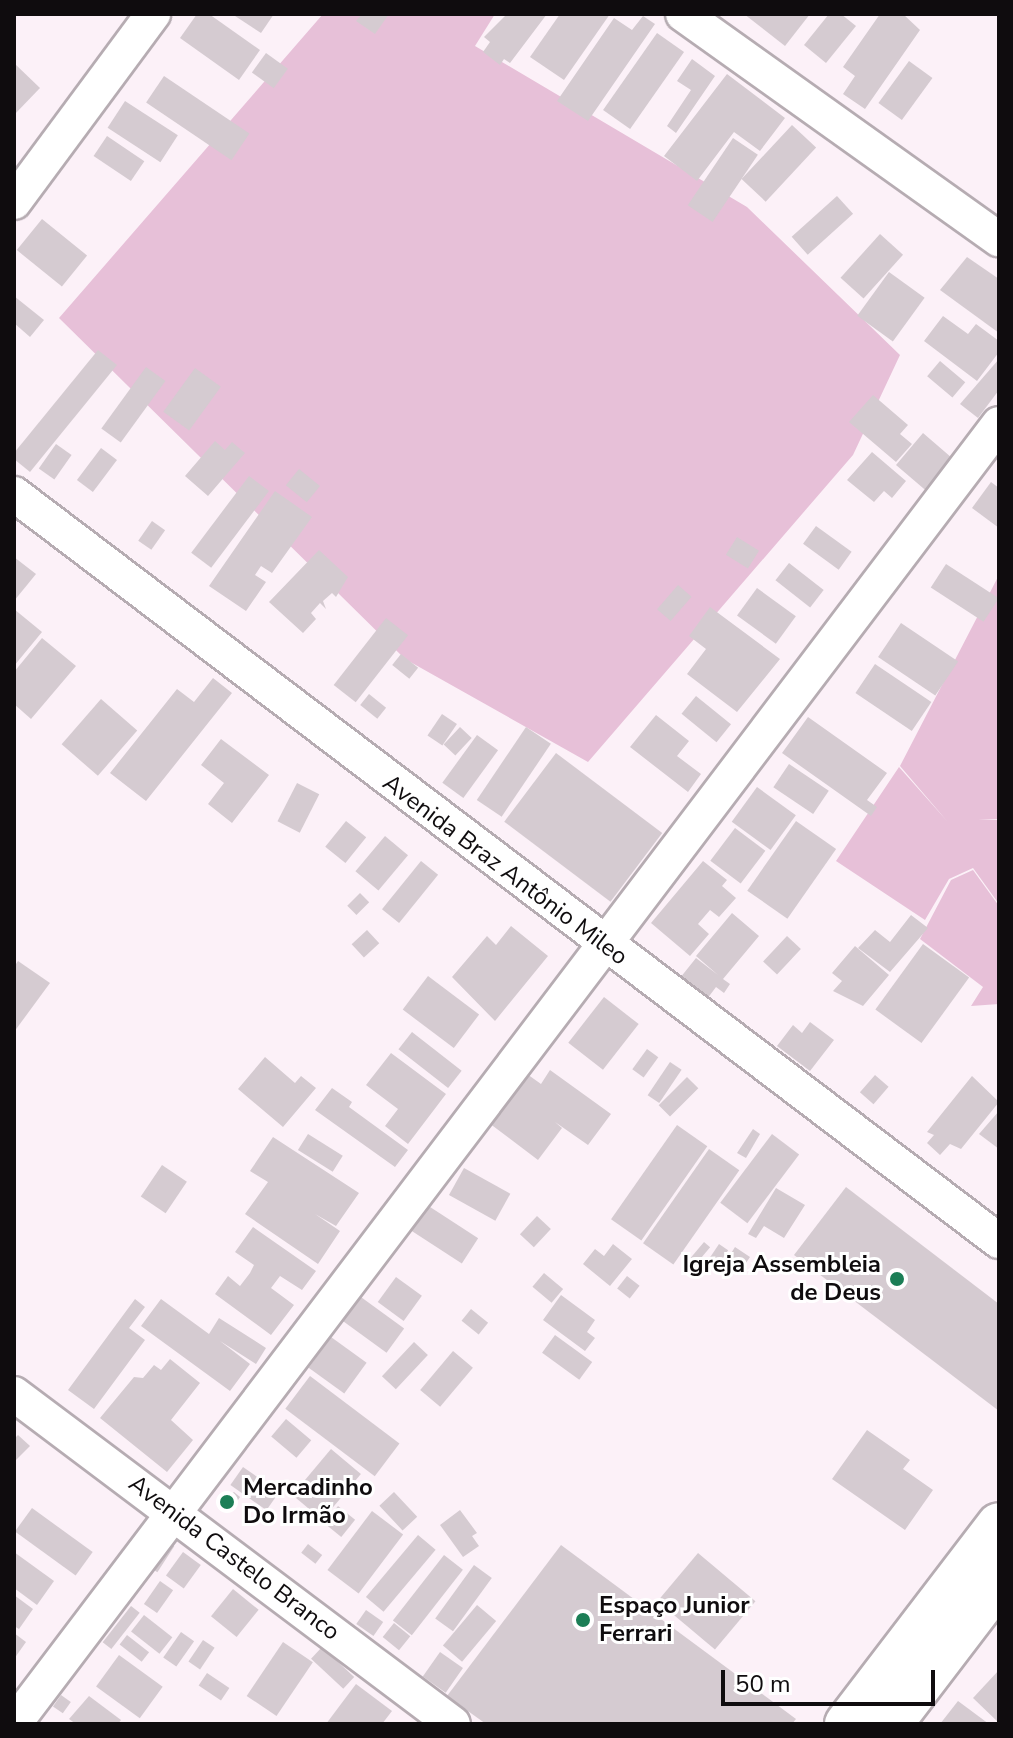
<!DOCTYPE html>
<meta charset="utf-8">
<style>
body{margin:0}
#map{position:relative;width:1013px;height:1738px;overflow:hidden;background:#fcf1f8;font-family:"Nunito Sans",sans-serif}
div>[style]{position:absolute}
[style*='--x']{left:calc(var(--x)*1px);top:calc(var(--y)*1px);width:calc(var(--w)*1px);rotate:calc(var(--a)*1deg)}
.green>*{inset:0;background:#e7c0d8}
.building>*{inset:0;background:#d5cbd1;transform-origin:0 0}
.roads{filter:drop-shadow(2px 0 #b6acb2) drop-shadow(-2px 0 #b6acb2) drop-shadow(0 2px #b6acb2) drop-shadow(0 -2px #b6acb2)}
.minor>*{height:34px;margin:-17px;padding:0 17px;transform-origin:17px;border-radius:17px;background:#fff}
.secondary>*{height:44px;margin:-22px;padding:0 22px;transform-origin:22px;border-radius:22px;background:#fff}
.dots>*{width:22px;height:22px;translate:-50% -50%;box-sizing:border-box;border:4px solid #fff;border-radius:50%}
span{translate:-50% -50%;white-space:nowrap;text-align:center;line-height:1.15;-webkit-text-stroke:6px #fff;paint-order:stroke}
.street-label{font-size:24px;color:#0f0c0e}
.poi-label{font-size:24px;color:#0f0c0e;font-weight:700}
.right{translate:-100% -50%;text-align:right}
.left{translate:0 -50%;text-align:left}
.frame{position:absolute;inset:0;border:16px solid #0f0c0e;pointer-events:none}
.scale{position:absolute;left:721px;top:1670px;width:214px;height:36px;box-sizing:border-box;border:4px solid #0f0c0e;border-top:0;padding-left:10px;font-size:24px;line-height:28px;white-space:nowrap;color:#0f0c0e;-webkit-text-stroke:6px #fff;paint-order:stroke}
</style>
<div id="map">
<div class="green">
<i style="clip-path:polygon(323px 14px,495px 14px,475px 46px,747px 207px,900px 355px,853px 455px,588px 762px,405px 659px,59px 318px)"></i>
<i style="clip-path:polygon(999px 575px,999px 819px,978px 820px,999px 820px,999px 904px,973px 868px,949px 879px,925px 920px,836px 861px,899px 767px,947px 821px,900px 766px)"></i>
<i style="clip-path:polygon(973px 870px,999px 906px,999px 1004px,971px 1006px,983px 987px,920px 939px,951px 880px)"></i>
</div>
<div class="building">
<i style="clip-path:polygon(197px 14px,209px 14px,260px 50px,239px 80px,180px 38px)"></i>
<i style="clip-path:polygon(232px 14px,274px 14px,261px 33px)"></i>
<i style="clip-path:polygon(362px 14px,389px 14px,375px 34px,356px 21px)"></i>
<i style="clip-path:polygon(507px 14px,547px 14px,510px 63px,504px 59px,500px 65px,483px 52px,490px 42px,484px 37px)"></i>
<i style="clip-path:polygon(560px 14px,610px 14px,564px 80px,530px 57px)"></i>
<i style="clip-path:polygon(744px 14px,810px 14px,785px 46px)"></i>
<i style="clip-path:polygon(829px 14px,841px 14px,856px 26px,826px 63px,804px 45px)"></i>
<i style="clip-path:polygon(880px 14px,903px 14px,920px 30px,865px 109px,843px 94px,855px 76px,843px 67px)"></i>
<i style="clip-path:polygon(643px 16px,655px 24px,588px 121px,557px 101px,614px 18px,632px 30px)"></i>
<i style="left:657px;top:33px;width:33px;height:94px;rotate:35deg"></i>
<i style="left:266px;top:53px;width:27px;height:24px;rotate:36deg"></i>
<i style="clip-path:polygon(692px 59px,715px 76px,676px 133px,667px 126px,691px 90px,677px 81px)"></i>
<i style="left:909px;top:61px;width:29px;height:52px;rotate:36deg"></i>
<i style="clip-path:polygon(14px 63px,40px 88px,14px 115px)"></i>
<i style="clip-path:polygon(727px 74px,785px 118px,760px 151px,734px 132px,697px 181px,664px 156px)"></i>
<i style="left:164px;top:76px;width:103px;height:32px;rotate:34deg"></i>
<i style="left:125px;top:101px;width:63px;height:32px;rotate:33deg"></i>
<i style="left:792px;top:125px;width:33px;height:74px;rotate:43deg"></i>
<i style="left:107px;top:136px;width:45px;height:24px;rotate:34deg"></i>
<i style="left:733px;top:138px;width:30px;height:81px;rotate:34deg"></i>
<i style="left:837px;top:196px;width:24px;height:61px;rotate:48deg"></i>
<i style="left:42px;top:219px;width:58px;height:40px;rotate:39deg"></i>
<i style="left:880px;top:234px;width:31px;height:59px;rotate:42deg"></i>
<i style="clip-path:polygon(967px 257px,999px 279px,999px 333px,940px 290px)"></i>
<i style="left:889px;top:272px;width:44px;height:54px;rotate:36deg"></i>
<i style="clip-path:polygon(14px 296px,44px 320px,30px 337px,14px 323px)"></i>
<i style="clip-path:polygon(943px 316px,968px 334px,976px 324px,999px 341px,999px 352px,977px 381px,924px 341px)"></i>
<i style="clip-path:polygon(98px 350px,117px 365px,30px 472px,14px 459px,14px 453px)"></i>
<i style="clip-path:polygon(999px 359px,999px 390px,978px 418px,960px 404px)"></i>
<i style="left:940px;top:361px;width:33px;height:20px;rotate:40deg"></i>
<i style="left:146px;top:367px;width:24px;height:76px;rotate:36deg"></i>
<i style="left:195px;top:368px;width:32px;height:54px;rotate:36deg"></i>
<i style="clip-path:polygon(873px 395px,908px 425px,900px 434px,912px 444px,896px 462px,849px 422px)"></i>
<i style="clip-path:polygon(923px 433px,952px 458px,935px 479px,939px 483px,930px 494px,896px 465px)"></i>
<i style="clip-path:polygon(215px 441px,225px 450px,232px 442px,245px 453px,208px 496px,185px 476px)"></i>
<i style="left:56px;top:444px;width:19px;height:30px;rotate:35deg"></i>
<i style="left:101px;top:448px;width:20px;height:40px;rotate:37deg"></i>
<i style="clip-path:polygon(872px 452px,906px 481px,892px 498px,884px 491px,874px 502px,847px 480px)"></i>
<i style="left:299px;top:469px;width:27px;height:21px;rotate:39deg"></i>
<i style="left:249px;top:476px;width:25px;height:96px;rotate:37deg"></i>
<i style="clip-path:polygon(991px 482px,999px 488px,999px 528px,972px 508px)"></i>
<i style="clip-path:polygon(275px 491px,312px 517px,272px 573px,261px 566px,255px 575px,266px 582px,246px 611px,209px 586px)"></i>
<i style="left:152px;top:521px;width:16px;height:24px;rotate:35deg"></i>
<i style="left:816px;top:526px;width:44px;height:22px;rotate:36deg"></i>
<i style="left:737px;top:537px;width:26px;height:21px;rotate:32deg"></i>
<i style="clip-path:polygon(319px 550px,348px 577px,336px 597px,332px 593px,323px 601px,326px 609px,320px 603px,311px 613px,316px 619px,303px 633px,269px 602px)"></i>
<i style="clip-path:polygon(14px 557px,36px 574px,14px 601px)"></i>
<i style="left:789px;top:563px;width:44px;height:22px;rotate:38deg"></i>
<i style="left:946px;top:564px;width:63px;height:28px;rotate:33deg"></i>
<i style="left:678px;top:585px;width:18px;height:32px;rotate:41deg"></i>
<i style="left:757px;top:588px;width:48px;height:34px;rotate:36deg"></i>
<i style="clip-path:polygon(710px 607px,780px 659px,737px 712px,687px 674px,706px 649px,689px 636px)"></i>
<i style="clip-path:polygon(14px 609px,42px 632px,14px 666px)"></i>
<i style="left:386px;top:618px;width:28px;height:85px;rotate:38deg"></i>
<i style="left:901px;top:623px;width:69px;height:41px;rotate:34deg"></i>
<i style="clip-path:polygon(42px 638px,76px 666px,31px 719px,14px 704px,14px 672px)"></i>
<i style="left:401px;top:654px;width:22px;height:14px;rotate:39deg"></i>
<i style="left:875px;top:664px;width:68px;height:35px;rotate:34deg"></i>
<i style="clip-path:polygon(213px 678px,232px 693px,146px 801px,110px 773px,177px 689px,194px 702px)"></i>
<i style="left:369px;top:694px;width:22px;height:14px;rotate:39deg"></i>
<i style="left:696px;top:696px;width:45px;height:23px;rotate:39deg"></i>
<i style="left:101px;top:699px;width:48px;height:60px;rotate:41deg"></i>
<i style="left:442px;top:714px;width:18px;height:26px;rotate:34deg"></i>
<i style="clip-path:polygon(656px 715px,689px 741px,677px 756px,701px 774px,688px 792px,630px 747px)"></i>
<i style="clip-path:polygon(808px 717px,887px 773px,867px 800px,877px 807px,871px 816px,782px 753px)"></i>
<i style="left:460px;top:727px;width:16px;height:24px;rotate:43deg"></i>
<i style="left:526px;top:727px;width:30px;height:88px;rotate:34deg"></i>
<i style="left:477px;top:735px;width:26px;height:59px;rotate:36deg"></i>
<i style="clip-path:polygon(221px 739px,269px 775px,232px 823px,208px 804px,224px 783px,201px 765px)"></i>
<i style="left:556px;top:753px;width:133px;height:86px;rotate:37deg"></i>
<i style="left:789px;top:764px;width:48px;height:28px;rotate:34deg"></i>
<i style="left:297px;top:783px;width:25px;height:43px;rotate:27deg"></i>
<i style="left:757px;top:787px;width:48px;height:43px;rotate:36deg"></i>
<i style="left:346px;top:821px;width:26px;height:33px;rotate:39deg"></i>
<i style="left:796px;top:821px;width:49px;height:85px;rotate:35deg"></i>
<i style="left:735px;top:828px;width:38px;height:41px;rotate:37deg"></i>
<i style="left:385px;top:836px;width:30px;height:46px;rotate:40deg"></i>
<i style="left:421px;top:861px;width:22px;height:62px;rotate:39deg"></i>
<i style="clip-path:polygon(703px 861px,727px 880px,722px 886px,736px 898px,719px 917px,710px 910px,698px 924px,709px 934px,690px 956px,651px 923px)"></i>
<i style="left:360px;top:893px;width:13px;height:18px;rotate:45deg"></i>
<i style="clip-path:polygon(732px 913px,759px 936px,723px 979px,730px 984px,724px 993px,716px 987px,707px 999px,680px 978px,696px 958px,718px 975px,696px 956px)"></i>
<i style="clip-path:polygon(911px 915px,928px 928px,890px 972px,858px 948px,875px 930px,890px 942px)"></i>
<i style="clip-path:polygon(511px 926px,548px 956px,495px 1021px,452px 977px,487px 936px,496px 945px)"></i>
<i style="left:367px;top:930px;width:18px;height:21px;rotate:47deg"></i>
<i style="left:787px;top:936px;width:19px;height:35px;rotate:43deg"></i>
<i style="left:923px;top:944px;width:57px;height:81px;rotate:36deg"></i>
<i style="clip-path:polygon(855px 946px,889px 975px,863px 1006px,833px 991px,842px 981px,832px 973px)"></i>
<i style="clip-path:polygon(18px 961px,50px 983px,14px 1032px,14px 967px)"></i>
<i style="left:428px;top:976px;width:64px;height:42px;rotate:37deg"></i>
<i style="left:604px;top:997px;width:44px;height:58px;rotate:38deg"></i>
<i style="clip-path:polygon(810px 1022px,834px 1040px,810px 1071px,777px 1046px,793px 1025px,802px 1033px)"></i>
<i style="left:412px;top:1032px;width:63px;height:22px;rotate:38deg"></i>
<i style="left:647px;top:1049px;width:14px;height:25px;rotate:36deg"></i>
<i style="clip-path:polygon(391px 1053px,446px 1094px,408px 1144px,385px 1126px,398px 1109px,366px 1085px)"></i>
<i style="clip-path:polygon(265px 1057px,295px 1083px,301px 1076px,316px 1088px,283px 1127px,238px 1089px)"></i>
<i style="left:670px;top:1062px;width:14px;height:40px;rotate:34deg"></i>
<i style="clip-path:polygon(520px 1069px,541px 1084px,550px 1070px,611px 1114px,588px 1145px,555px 1122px,562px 1128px,538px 1160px,489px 1123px)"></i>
<i style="left:875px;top:1075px;width:18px;height:23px;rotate:41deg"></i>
<i style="clip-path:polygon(972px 1076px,999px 1102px,961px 1149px,950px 1144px,940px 1155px,927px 1143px,934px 1135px,927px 1132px)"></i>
<i style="left:687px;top:1077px;width:16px;height:40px;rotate:45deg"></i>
<i style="clip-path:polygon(332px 1088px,352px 1102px,349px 1107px,408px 1150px,395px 1167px,315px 1110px)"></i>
<i style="clip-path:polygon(999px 1111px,999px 1149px,979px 1134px)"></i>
<i style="left:677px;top:1125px;width:37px;height:115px;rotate:35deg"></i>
<i style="clip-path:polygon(753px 1129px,760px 1134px,746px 1158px,737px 1153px)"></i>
<i style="left:308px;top:1134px;width:41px;height:19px;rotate:32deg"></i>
<i style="left:772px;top:1134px;width:34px;height:86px;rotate:37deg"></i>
<i style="clip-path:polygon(273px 1137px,359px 1193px,336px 1226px,315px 1214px,340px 1231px,318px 1264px,245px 1214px,268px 1182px,250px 1171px)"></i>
<i style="left:709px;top:1149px;width:37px;height:115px;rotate:35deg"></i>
<i style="left:162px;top:1165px;width:30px;height:38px;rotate:34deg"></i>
<i style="left:464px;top:1168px;width:53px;height:31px;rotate:29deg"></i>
<i style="clip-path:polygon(846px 1187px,999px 1304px,999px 1411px,794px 1255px)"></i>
<i style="clip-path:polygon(776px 1188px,805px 1205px,784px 1238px,764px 1226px,756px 1238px,748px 1234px)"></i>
<i style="left:427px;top:1205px;width:61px;height:30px;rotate:33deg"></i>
<i style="left:537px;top:1216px;width:19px;height:25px;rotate:43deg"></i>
<i style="clip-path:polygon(253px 1227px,316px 1271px,302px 1290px,280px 1276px,271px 1288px,294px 1305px,271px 1335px,215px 1294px,228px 1276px,240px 1286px,250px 1273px,254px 1265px,235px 1252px)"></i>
<i style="left:704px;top:1242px;width:8px;height:21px;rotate:40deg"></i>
<i style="clip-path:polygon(613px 1244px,632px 1259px,610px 1286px,583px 1264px,595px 1249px,604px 1256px)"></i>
<i style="left:719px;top:1244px;width:11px;height:24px;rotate:34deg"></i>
<i style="clip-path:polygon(735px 1247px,750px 1257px,744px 1266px,735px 1260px,729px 1270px,723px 1266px)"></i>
<i style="left:544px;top:1273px;width:25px;height:18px;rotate:40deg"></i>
<i style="left:627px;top:1276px;width:16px;height:16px;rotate:38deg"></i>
<i style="left:396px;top:1277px;width:32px;height:31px;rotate:36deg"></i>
<i style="left:354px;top:1292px;width:62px;height:30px;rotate:36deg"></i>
<i style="clip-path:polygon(561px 1295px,595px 1320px,587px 1332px,595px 1338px,585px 1351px,543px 1320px)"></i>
<i style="clip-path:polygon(135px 1299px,145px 1307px,129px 1328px,145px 1340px,94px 1409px,68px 1390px)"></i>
<i style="clip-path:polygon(161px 1299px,209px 1334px,219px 1318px,266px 1348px,256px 1364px,220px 1341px,250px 1364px,230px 1391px,141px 1326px)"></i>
<i style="left:471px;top:1309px;width:22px;height:15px;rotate:39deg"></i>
<i style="left:555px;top:1335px;width:46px;height:22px;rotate:36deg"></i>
<i style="left:331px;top:1337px;width:44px;height:38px;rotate:36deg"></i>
<i style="left:414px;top:1342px;width:19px;height:47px;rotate:43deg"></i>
<i style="left:453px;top:1351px;width:26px;height:51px;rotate:40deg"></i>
<i style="clip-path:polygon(170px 1359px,200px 1383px,171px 1420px,193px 1440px,167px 1472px,100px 1418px,134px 1377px,143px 1378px,154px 1365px,161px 1370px)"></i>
<i style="left:310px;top:1376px;width:112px;height:41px;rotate:37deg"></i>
<i style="left:286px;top:1419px;width:33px;height:23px;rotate:40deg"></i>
<i style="clip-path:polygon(867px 1430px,910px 1460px,903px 1469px,933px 1490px,905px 1530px,832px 1479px)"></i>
<i style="clip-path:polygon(18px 1435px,30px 1446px,14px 1462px,14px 1439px)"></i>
<i style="left:331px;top:1449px;width:39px;height:60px;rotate:40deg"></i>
<i style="left:243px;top:1467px;width:44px;height:22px;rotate:35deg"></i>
<i style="clip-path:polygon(234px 1492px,240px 1497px,230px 1512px,217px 1503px)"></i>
<i style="left:394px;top:1492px;width:34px;height:20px;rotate:47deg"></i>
<i style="left:338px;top:1506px;width:22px;height:22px;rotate:39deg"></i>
<i style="left:32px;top:1508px;width:75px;height:29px;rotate:36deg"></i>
<i style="clip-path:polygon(460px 1510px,477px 1533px,472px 1536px,479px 1546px,463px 1557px,440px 1525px)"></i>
<i style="left:372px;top:1511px;width:39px;height:74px;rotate:37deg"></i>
<i style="left:418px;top:1535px;width:23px;height:81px;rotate:40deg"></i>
<i style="left:160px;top:1537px;width:17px;height:31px;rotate:33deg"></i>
<i style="left:308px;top:1544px;width:18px;height:11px;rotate:38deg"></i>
<i style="clip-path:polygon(561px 1545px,796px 1719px,792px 1724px,486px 1724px,447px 1696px)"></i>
<i style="clip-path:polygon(14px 1552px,54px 1581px,37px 1605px,14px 1588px)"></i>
<i style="left:183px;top:1552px;width:22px;height:29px;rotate:36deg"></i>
<i style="left:698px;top:1553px;width:75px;height:63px;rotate:40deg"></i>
<i style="left:444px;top:1555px;width:24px;height:83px;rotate:38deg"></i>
<i style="left:474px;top:1565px;width:22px;height:66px;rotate:36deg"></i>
<i style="left:160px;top:1581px;width:16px;height:28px;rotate:35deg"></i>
<i style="left:233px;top:1589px;width:33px;height:35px;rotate:39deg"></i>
<i style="clip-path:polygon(14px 1595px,33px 1609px,19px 1629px,14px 1626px)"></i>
<i style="left:477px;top:1605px;width:25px;height:53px;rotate:40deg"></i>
<i style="left:131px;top:1606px;width:11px;height:46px;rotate:38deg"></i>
<i style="left:366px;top:1610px;width:21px;height:17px;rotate:35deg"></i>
<i style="left:144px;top:1615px;width:36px;height:21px;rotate:38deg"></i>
<i style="left:394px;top:1623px;width:21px;height:18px;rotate:39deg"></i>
<i style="left:181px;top:1632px;width:16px;height:31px;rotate:35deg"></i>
<i style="clip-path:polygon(14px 1633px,26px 1642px,14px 1659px)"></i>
<i style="left:127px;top:1635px;width:28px;height:12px;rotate:38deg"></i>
<i style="left:203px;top:1640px;width:14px;height:26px;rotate:34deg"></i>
<i style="left:283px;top:1642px;width:36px;height:65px;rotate:34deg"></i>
<i style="left:322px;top:1647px;width:44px;height:16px;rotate:43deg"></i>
<i style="left:440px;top:1652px;width:28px;height:30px;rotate:35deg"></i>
<i style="left:119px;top:1655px;width:54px;height:39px;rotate:36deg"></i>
<i style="clip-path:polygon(999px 1670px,999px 1723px,973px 1698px)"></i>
<i style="left:207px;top:1673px;width:27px;height:15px;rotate:34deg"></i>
<i style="clip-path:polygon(356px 1684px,392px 1711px,382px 1724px,326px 1724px)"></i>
<i style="left:61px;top:1695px;width:12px;height:14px;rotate:35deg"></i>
<i style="clip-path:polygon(89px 1696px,121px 1720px,118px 1724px,76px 1724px,69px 1719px)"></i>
<i style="clip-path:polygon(958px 1701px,989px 1724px,940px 1724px)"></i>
</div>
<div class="roads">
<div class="minor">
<i style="--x:683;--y:14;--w:388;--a:35.5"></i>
<i style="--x:14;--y:202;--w:234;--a:-53.5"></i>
<i style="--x:14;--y:494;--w:1236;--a:37.18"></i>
<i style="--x:14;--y:1394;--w:549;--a:36.93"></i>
<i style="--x:14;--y:1724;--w:1631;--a:-52.85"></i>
</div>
<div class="secondary">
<i style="--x:847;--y:1724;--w:250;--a:-52.6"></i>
<i style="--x:890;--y:1724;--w:180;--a:-52.7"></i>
</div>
</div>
<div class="dots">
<i style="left:897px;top:1279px;background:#1c7e56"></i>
<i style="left:227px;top:1502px;background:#1c7e56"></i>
<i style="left:583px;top:1620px;background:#1c7e56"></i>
</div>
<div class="street-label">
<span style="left:505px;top:870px;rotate:37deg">Avenida Braz Antônio Mileo</span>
<span style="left:234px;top:1558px;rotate:37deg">Avenida Castelo Branco</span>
</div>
<div class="poi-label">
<span class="right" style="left:881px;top:1279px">Igreja Assembleia<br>de Deus</span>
<span class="left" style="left:243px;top:1502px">Mercadinho<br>Do Irmão</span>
<span class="left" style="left:599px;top:1620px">Espaço Junior<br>Ferrari</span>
</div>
<div class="frame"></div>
<div class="scale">50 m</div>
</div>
